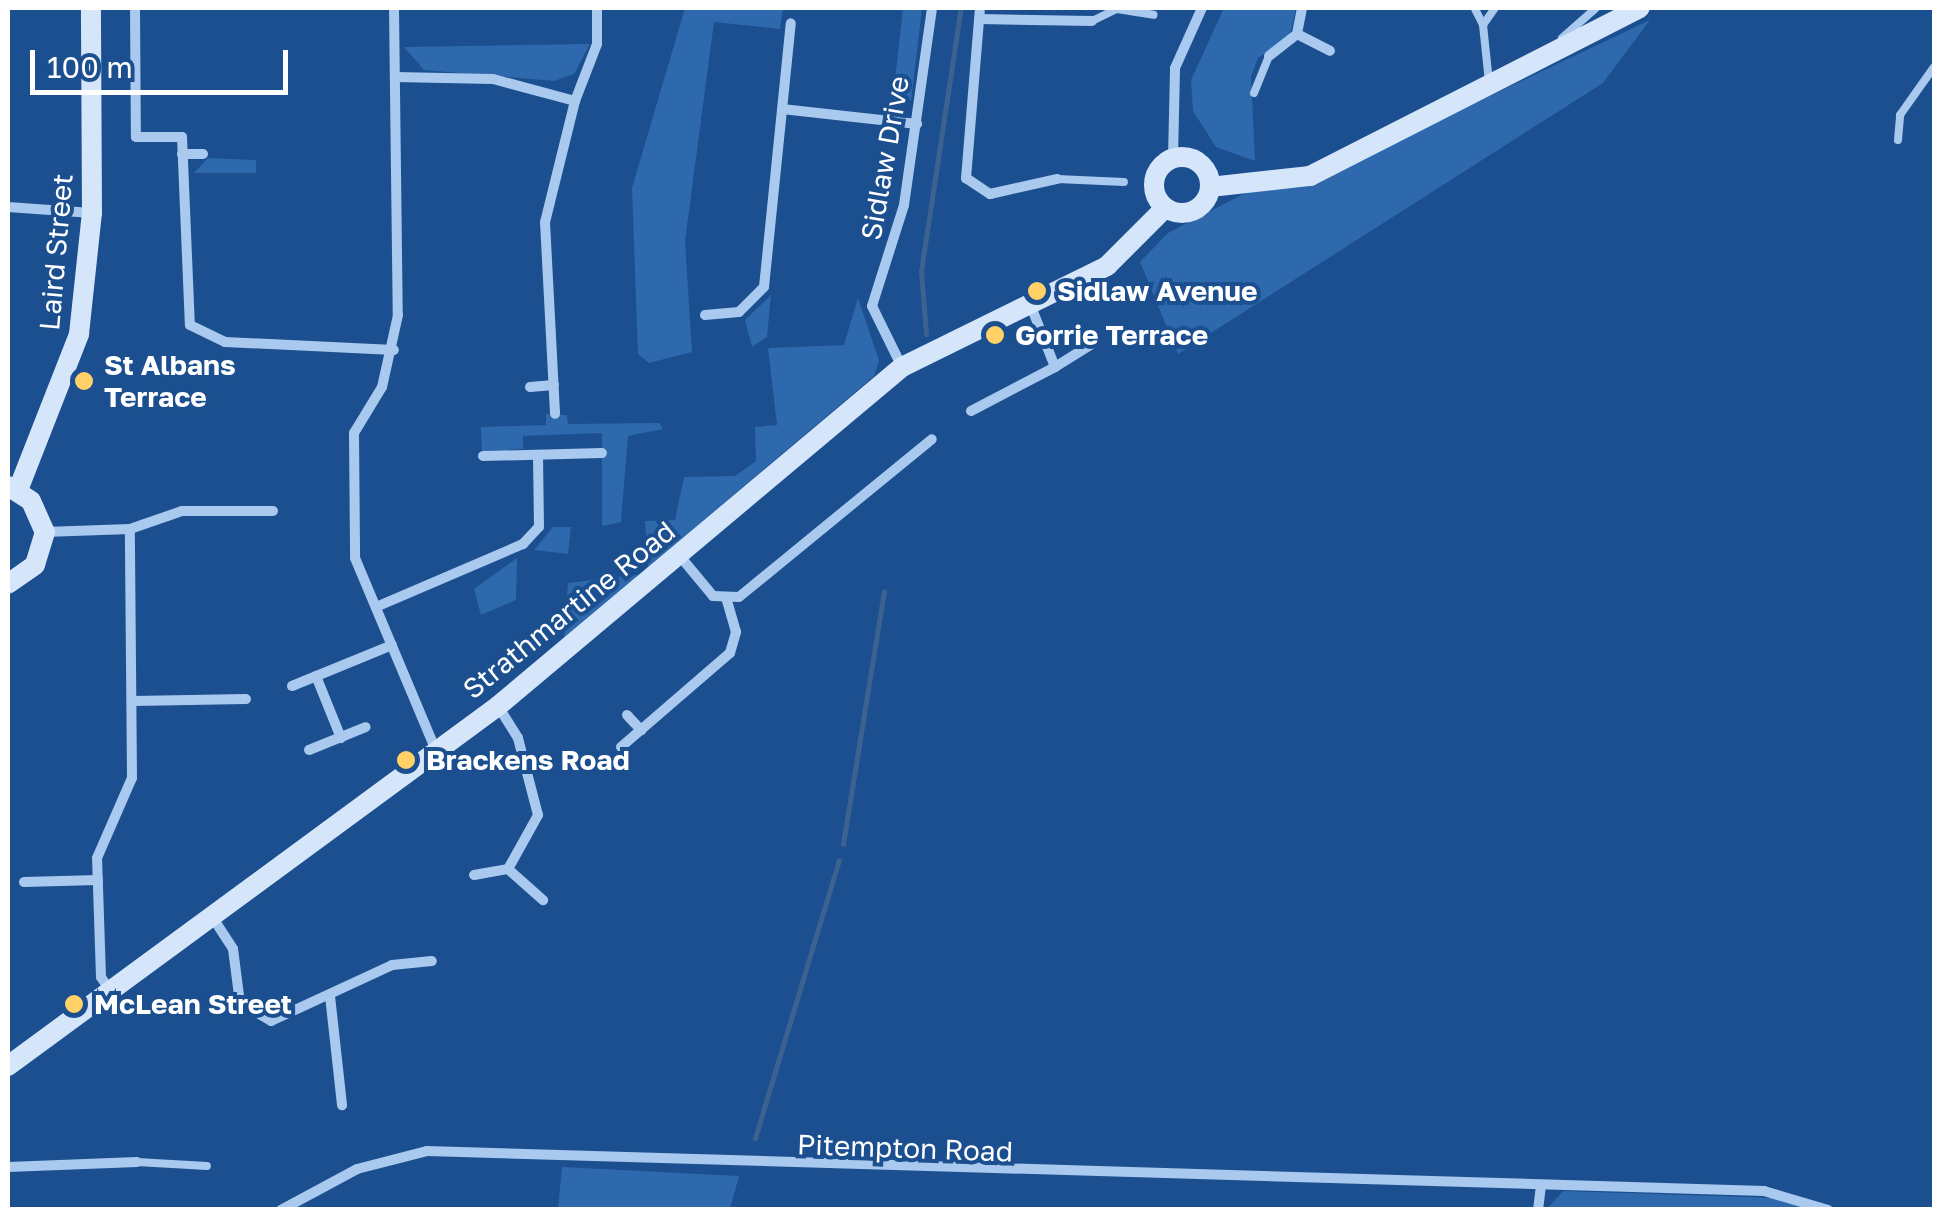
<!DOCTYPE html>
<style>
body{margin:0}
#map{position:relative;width:1942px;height:1217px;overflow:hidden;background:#1b4f8f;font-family:"Golos Text",sans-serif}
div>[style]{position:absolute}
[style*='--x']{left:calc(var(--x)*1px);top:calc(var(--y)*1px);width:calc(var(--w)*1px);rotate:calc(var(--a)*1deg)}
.green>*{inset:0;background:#2e69ad}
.stream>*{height:5px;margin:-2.5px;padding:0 2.5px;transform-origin:2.5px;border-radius:2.5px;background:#3c6290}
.lane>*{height:8px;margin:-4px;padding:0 4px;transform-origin:4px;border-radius:4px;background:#a9c9ee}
.street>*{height:10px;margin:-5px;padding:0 5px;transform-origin:5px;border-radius:5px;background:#a9c9ee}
.secondary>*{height:20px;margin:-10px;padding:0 10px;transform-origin:10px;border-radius:10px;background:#d6e6fa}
.secondary>.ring{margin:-10px;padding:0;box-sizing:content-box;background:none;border:20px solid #d6e6fa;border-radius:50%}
.dots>*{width:28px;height:28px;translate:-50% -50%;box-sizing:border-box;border:5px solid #1b4f8f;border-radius:50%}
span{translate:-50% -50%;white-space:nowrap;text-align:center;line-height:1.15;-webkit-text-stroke:8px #1b4f8f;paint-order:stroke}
.street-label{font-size:28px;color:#fff}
.poi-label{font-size:28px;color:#fff;font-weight:700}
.left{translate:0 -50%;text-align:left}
.frame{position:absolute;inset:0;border:10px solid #fff;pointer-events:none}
.scale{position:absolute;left:30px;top:50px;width:258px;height:45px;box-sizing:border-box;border:5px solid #fff;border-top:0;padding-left:12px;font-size:30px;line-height:35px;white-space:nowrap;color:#fff;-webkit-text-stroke:8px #1b4f8f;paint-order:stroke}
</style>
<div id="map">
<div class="green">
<i style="clip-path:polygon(685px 8px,783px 8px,780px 29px,714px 22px,685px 241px,692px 352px,649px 363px,638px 354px,632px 188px)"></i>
<i style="clip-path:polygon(903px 8px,922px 8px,911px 101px,891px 115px)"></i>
<i style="clip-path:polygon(1224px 8px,1296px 8px,1290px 35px,1258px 58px,1251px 77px,1255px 161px,1216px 147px,1193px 111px,1191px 80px)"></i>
<i style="clip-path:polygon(1650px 20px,1603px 83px,1178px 354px,1140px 262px,1168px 233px,1251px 190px,1312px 180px)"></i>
<i style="clip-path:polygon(590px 44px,574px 74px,554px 81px,424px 70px,404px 47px)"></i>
<i style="clip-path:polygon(208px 158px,256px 160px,256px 173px,194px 173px)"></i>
<i style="clip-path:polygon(771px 295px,767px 337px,752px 347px,745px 320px)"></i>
<i style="clip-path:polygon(858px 298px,879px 360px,874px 376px,648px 567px,645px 521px,675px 520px,684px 477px,735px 476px,756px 461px,755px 427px,777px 425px,768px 348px,844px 345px)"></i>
<i style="clip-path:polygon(546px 414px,567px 415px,568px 424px,659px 423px,663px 429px,628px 436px,621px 522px,602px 526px,602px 433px,523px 436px,523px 449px,482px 451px,481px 427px,546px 425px)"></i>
<i style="clip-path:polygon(553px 527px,571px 527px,568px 554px,534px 550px)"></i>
<i style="clip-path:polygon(517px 558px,516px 600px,481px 615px,474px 589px)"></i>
<i style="clip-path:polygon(643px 574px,564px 638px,568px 583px)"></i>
<i style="clip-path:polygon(562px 1167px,739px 1176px,730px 1209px,558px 1209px)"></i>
<i style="clip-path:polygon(1563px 1191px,1778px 1198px,1813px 1210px,1546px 1210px)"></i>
</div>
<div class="stream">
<i style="--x:926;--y:334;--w:63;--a:-94.5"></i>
<i style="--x:921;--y:271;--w:266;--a:-81.4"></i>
<i style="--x:843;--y:844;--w:256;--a:-80.8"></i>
<i style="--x:755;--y:1138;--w:290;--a:-73.2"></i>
</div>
<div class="lane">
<i style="--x:1475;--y:9;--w:18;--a:63"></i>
<i style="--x:1092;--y:21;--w:28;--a:-26"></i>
<i style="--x:1117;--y:9;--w:37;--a:9"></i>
<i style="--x:1562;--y:38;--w:45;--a:-41.4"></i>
<i style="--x:1489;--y:82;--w:57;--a:-96"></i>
<i style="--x:1483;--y:25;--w:21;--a:-55"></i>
<i style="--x:1254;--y:93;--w:40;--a:-68"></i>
<i style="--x:1898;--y:140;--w:25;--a:-85"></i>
<i style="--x:1900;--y:115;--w:59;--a:-54.7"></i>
<i style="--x:1057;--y:179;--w:67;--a:2.6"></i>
<i style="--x:137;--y:1162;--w:70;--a:3.3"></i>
</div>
<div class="street">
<i style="--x:135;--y:8;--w:129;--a:89.6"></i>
<i style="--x:136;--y:137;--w:46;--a:0"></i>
<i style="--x:182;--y:137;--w:188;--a:87.6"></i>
<i style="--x:190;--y:325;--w:39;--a:26"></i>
<i style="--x:225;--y:342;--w:169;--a:2.7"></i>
<i style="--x:394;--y:8;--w:307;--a:89.3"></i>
<i style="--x:398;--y:315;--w:74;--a:102.5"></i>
<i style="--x:382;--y:387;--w:54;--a:121.3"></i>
<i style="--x:354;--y:433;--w:125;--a:89.5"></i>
<i style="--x:355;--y:558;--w:209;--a:67.2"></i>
<i style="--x:980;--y:8;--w:171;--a:94.7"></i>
<i style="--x:966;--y:178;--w:29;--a:34"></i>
<i style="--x:990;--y:194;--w:69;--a:-12.6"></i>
<i style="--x:1302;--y:8;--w:26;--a:101"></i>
<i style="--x:1297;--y:34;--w:37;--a:27"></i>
<i style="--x:979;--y:19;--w:113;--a:1"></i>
<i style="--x:1269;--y:56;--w:36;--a:-38"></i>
<i style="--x:395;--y:77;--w:98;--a:1.2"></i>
<i style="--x:493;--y:79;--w:85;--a:15"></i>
<i style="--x:575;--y:101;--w:125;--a:103.9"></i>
<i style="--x:545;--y:222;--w:192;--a:87"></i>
<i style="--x:575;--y:101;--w:61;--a:-68.9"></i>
<i style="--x:597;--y:44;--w:36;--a:-90"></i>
<i style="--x:782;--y:109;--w:136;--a:6.3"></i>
<i style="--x:182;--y:154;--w:21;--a:0"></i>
<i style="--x:1173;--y:158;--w:90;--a:-88.7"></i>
<i style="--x:1175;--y:68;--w:66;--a:-65.8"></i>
<i style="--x:8;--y:207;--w:84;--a:4.1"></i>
<i style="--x:705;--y:315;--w:34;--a:-5"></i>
<i style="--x:739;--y:312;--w:35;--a:-45"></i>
<i style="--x:764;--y:287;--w:265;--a:-84.2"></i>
<i style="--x:902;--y:367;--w:68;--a:-116.2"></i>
<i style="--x:872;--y:306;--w:106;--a:-72.4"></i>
<i style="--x:904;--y:205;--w:199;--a:-81.9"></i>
<i style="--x:1055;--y:367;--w:44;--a:-31.9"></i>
<i style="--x:530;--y:387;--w:24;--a:-5"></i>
<i style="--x:971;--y:411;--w:95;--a:-27.6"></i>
<i style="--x:1055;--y:367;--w:68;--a:-111.6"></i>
<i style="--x:483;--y:456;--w:119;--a:-1.4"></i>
<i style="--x:45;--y:532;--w:85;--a:-2"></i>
<i style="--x:130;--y:529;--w:55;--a:-19.1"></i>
<i style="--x:182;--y:511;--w:91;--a:0"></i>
<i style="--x:679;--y:555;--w:53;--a:50.3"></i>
<i style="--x:713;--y:596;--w:26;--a:2"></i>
<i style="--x:739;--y:597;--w:249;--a:-39.3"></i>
<i style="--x:376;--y:607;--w:160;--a:-23.2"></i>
<i style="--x:523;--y:544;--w:23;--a:-47"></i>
<i style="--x:539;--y:527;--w:72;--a:-90.8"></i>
<i style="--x:316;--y:676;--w:67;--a:68"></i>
<i style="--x:292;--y:686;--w:108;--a:-22.3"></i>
<i style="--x:133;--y:701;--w:113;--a:-1"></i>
<i style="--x:627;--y:715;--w:21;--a:47"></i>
<i style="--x:621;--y:747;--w:144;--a:-40.8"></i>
<i style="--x:730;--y:653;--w:22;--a:-74"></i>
<i style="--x:736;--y:632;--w:33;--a:-106"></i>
<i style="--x:309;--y:750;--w:61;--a:-22"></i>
<i style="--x:508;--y:869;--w:47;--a:41.5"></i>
<i style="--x:474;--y:875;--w:35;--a:-10"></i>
<i style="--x:508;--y:869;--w:62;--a:-60.9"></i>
<i style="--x:538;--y:815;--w:80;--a:-104.6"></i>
<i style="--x:518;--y:738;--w:38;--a:-122"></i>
<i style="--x:24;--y:882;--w:74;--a:-1.5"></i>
<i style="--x:213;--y:918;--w:37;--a:57"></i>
<i style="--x:233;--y:949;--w:54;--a:82.6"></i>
<i style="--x:240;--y:1003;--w:36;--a:30"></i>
<i style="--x:271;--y:1021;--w:133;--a:-24.8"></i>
<i style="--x:392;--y:965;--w:40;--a:-5.7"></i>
<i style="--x:111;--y:992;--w:18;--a:-124"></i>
<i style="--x:101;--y:977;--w:119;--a:-91.9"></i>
<i style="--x:97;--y:858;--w:87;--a:-66.4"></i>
<i style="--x:132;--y:778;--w:249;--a:-90.5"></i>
<i style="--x:330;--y:996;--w:110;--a:83.7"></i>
<i style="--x:8;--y:1167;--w:129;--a:-2.2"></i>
<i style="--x:281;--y:1210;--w:86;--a:-28.3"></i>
<i style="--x:357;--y:1169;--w:72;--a:-14.4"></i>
<i style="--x:427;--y:1151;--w:1338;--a:1.71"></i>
<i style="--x:1764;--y:1191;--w:67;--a:16.5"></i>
<i style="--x:1538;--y:1210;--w:25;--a:-83"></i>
</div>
<div class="secondary">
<i class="ring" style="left:1154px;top:157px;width:36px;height:36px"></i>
<i style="--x:1210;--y:187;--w:101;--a:-6.3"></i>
<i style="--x:1310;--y:176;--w:370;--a:-27"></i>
<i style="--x:8;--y:486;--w:27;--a:33"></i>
<i style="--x:31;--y:501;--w:34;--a:66"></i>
<i style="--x:45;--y:532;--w:34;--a:107"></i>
<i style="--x:35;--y:565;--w:33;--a:145"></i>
<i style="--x:18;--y:490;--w:168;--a:-68.6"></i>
<i style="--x:79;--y:334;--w:122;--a:-83.9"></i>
<i style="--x:92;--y:213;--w:205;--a:-90.3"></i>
<i style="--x:8;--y:1066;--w:608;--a:-36.3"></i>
<i style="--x:498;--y:706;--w:527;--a:-40"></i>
<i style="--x:902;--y:367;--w:229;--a:-26.2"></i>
<i style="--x:1107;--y:266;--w:82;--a:-45"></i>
</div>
<div class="dots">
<i style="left:1037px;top:291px;background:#ffd166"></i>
<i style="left:995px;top:335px;background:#ffd166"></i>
<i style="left:84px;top:381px;background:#ffd166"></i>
<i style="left:406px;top:760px;background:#ffd166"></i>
<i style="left:74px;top:1004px;background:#ffd166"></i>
</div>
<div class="street-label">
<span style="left:885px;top:158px;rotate:-80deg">Sidlaw Drive</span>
<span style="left:56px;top:252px;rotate:-85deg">Laird Street</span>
<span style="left:569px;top:610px;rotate:-39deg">Strathmartine Road</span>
<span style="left:905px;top:1148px;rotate:2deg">Pitempton Road</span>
</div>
<div class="poi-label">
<span class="left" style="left:1057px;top:291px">Sidlaw Avenue</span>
<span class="left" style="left:1015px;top:335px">Gorrie Terrace</span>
<span class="left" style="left:104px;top:381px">St Albans<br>Terrace</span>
<span class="left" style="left:426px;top:760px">Brackens Road</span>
<span class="left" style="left:94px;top:1004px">McLean Street</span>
</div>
<div class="frame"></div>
<div class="scale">100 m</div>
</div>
